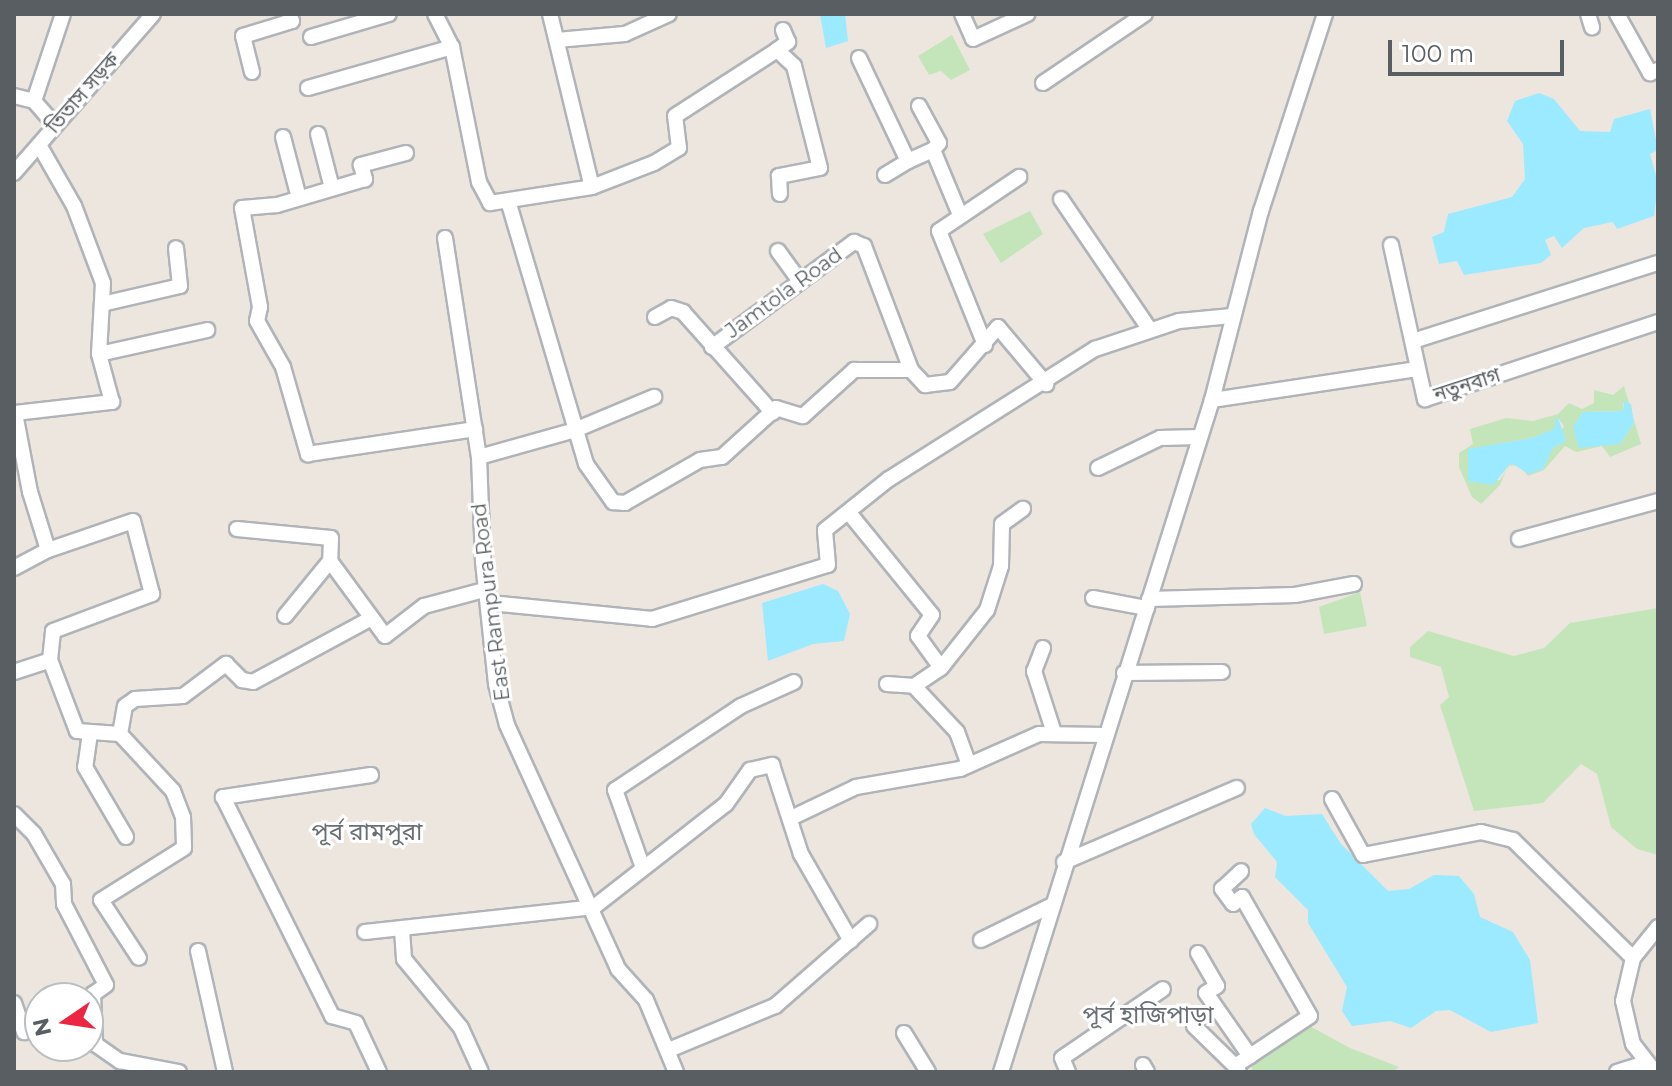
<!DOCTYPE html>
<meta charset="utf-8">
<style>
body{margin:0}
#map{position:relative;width:1672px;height:1086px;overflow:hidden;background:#ece6df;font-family:Montserrat,"Noto Sans Bengali",sans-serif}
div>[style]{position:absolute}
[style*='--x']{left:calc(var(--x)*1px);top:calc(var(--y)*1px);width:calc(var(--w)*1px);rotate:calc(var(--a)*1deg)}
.green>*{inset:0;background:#c4e5ba}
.water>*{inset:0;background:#9ceaff}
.roads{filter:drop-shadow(2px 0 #b0b4b8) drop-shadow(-2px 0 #b0b4b8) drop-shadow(0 2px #b0b4b8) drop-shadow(0 -2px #b0b4b8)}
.minor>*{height:14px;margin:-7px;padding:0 7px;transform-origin:7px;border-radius:7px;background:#fff}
span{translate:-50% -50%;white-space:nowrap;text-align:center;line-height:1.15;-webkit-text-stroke:6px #fff;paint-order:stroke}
.street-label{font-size:20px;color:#585e61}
.quarter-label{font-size:24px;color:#697073}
.frame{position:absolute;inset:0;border:16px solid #585e61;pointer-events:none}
.north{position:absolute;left:24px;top:982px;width:80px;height:80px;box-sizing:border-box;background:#fff;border:2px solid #bcbfc0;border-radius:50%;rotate:257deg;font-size:22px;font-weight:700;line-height:32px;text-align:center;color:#585e61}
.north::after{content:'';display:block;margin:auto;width:28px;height:36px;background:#ec2542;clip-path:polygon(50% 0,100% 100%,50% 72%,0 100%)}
.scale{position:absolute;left:1388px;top:40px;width:176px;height:36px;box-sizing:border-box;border:4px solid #585e61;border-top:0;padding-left:10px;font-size:24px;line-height:28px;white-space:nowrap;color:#585e61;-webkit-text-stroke:6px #fff;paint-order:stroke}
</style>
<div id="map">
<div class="green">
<i style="clip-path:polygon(952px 35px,970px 70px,951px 80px,941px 71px,929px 75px,918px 56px)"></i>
<i style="clip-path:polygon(1030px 211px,1043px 234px,1001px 263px,983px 234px)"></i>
<i style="clip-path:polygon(evenodd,1624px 386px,1641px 444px,1610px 457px,1602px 446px,1576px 452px,1565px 446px,1544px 470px,1528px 476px,1519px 465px,1508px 466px,1500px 485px,1481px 504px,1472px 497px,1459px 467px,1459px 453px,1473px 444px,1470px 429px,1506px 418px,1533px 421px,1558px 414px,1569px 403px,1582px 409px,1594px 403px,1594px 390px,1613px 395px,1624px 386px,1623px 402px,1634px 423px,1620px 444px,1581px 443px,1573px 428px,1583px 412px,1623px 411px,1623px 402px,1624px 386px,1558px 418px,1564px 426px,1543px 466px,1511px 463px,1500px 480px,1472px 482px,1473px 449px,1532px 438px,1555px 429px,1558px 418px)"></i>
<i style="clip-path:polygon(1360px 592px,1367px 626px,1324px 634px,1319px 607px)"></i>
<i style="clip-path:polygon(1658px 608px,1658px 855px,1637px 849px,1611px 827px,1597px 774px,1581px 764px,1543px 803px,1474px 811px,1440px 705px,1449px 697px,1441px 667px,1410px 657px,1410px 647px,1428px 631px,1514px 656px,1544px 648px,1570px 623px)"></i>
<i style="clip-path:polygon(1306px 1024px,1350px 1048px,1399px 1067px,1392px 1072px,1252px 1072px,1252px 1054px)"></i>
</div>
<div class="water">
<i style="clip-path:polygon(820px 14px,845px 14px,848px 41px,826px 48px)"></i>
<i style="clip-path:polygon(1539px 93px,1554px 99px,1580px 131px,1610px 132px,1614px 119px,1650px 109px,1658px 150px,1650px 154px,1658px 183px,1654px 216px,1617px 229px,1613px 222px,1584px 228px,1562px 248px,1554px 236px,1545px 240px,1551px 255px,1541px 263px,1464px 275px,1457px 261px,1439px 264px,1432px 237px,1444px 232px,1448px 214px,1512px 197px,1525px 179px,1523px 144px,1507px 121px,1515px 101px)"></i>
<i style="clip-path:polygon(1624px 401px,1631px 404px,1634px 423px,1620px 444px,1579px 448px,1573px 427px,1583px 412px,1623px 411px)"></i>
<i style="clip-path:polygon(1557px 415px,1566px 441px,1553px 448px,1543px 469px,1529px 474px,1511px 463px,1493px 485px,1468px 481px,1468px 449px,1532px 438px,1554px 429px)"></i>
<i style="clip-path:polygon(823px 584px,838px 591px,850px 614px,844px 641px,813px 644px,768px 661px,762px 603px)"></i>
<i style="clip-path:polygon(1265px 808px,1286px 816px,1322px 814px,1341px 844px,1388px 891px,1409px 889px,1434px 875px,1459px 876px,1474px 894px,1480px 917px,1513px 932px,1530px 960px,1538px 1023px,1491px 1032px,1450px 1010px,1436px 1011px,1411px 1028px,1390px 1021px,1352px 1026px,1342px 1011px,1347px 987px,1308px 923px,1308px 910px,1275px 877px,1277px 862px,1254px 834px,1251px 824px)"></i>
</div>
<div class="roads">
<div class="minor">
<i style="--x:435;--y:14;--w:37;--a:63"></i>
<i style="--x:452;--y:47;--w:138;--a:78.7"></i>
<i style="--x:479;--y:182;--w:24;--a:62"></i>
<i style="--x:490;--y:203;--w:103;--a:-8.9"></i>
<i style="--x:592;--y:187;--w:66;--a:-21.2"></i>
<i style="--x:654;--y:163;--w:29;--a:-31"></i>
<i style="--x:679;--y:148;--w:32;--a:-97"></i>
<i style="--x:675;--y:116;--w:121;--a:-32.9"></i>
<i style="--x:777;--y:50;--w:23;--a:43"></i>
<i style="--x:794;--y:66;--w:105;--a:75.7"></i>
<i style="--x:820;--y:168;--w:42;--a:169"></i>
<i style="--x:779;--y:176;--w:18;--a:87"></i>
<i style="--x:550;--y:14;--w:178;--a:76.4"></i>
<i style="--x:962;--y:14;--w:27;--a:66"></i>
<i style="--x:973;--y:39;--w:60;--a:-24.8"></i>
<i style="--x:1588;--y:14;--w:14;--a:73"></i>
<i style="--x:1617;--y:14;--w:68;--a:60.8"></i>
<i style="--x:1650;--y:73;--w:9;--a:-21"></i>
<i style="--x:311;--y:37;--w:81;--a:-16.4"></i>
<i style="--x:557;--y:40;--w:68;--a:-5"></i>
<i style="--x:625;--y:34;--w:48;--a:-24.4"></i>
<i style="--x:777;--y:50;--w:14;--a:-36"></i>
<i style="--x:788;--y:42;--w:13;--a:-113"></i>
<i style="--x:859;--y:58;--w:114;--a:64.6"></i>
<i style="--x:908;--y:161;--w:27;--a:-24"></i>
<i style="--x:933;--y:150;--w:70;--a:67.4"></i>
<i style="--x:252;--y:72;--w:37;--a:-104"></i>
<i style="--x:243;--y:36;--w:51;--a:-17"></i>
<i style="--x:292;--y:21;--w:8;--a:-113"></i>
<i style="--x:1043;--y:83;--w:123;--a:-34.1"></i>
<i style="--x:308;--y:88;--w:150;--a:-15.9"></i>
<i style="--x:14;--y:96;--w:21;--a:14"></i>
<i style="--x:34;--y:101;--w:92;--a:-71.6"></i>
<i style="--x:34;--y:101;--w:30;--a:49"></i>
<i style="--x:919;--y:106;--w:42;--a:61.6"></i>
<i style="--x:939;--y:143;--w:9;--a:131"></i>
<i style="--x:318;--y:134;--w:56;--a:75.5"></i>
<i style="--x:283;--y:137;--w:63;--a:75.3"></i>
<i style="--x:406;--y:153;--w:47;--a:165.1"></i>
<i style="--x:361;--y:165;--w:15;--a:74"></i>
<i style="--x:365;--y:179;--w:92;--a:163.5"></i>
<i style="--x:277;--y:205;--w:35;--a:175"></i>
<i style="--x:242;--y:208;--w:101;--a:79.7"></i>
<i style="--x:260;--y:307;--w:14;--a:102"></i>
<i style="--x:257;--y:321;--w:53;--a:60.5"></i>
<i style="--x:283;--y:367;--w:91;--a:74"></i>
<i style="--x:308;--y:454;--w:169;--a:-8.5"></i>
<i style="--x:14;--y:173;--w:211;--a:-48.8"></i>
<i style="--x:885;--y:175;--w:27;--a:-31"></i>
<i style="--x:1061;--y:199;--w:158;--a:55.8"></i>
<i style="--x:509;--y:204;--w:271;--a:73.5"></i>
<i style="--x:586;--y:464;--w:47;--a:54.6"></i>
<i style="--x:613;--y:502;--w:12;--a:5"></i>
<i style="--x:625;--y:503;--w:86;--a:-29.8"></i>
<i style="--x:700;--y:460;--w:22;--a:-8"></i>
<i style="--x:722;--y:457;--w:73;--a:-42.2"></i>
<i style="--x:776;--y:408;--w:28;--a:17"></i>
<i style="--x:803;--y:416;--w:69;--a:-42"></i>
<i style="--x:854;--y:370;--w:57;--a:0"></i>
<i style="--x:445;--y:238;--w:222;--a:81.2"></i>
<i style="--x:479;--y:457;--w:105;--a:87.8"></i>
<i style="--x:483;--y:562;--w:123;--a:83.9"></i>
<i style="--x:496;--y:684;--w:42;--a:75"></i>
<i style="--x:507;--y:725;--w:268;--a:65.5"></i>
<i style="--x:618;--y:969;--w:42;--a:47.9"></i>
<i style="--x:646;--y:1000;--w:78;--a:67.4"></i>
<i style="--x:1391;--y:245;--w:158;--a:77.6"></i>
<i style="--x:1425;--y:399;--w:245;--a:-18.3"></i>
<i style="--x:778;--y:251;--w:36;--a:54"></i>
<i style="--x:102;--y:304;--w:80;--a:-13"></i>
<i style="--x:180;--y:286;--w:38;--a:-96"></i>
<i style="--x:655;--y:317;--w:18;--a:-29"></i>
<i style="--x:671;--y:308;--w:13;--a:18"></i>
<i style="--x:683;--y:312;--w:135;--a:48.3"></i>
<i style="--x:1413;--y:341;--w:257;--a:-17.7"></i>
<i style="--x:985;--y:345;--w:123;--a:-112"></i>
<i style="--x:939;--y:231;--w:97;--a:-34"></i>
<i style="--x:712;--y:347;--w:177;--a:-36.5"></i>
<i style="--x:854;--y:242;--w:11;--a:22"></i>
<i style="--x:864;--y:246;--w:133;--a:69.2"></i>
<i style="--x:911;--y:370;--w:21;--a:47"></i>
<i style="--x:925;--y:385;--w:25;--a:-7"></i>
<i style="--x:950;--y:382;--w:73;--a:-48.9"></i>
<i style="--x:998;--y:327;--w:75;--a:49.9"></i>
<i style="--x:99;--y:354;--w:111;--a:-12.5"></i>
<i style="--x:1212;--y:400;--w:207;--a:-8.6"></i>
<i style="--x:479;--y:457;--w:100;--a:-15.7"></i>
<i style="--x:575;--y:430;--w:86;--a:-22.7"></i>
<i style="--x:1098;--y:468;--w:69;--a:-25.8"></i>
<i style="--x:1160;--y:438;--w:40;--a:-1.4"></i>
<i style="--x:850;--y:514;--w:130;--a:50.9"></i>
<i style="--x:932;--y:615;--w:25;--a:124"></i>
<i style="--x:918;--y:636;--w:39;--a:54"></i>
<i style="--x:237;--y:529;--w:94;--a:5.5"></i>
<i style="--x:331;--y:538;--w:23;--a:92"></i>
<i style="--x:330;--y:561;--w:71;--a:129.3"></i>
<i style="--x:1519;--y:539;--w:144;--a:-15.3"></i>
<i style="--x:330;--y:561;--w:93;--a:53.7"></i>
<i style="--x:385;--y:636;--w:49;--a:-37.6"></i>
<i style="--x:424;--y:606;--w:66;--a:-14.9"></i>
<i style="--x:14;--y:568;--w:38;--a:-28"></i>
<i style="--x:1093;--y:598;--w:55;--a:10.5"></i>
<i style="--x:1149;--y:599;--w:146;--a:-1.6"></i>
<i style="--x:1295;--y:595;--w:60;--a:-10.6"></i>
<i style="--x:490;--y:603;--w:163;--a:5.6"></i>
<i style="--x:652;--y:619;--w:184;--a:-17.1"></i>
<i style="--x:828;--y:565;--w:35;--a:-95"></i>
<i style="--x:825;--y:530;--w:82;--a:-38.6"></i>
<i style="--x:889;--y:479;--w:244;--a:-32.3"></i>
<i style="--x:1095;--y:349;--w:89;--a:-18.4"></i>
<i style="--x:1179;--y:321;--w:53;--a:-5.4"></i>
<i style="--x:1043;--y:648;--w:25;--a:111"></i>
<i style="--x:1034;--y:671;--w:62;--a:72.1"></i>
<i style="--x:50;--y:660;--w:76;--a:69.2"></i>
<i style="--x:77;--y:731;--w:43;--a:4"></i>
<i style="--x:120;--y:734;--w:78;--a:47.1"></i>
<i style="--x:173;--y:791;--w:28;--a:69"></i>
<i style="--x:183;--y:817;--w:31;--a:88"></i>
<i style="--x:184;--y:848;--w:98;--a:147.9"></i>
<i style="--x:101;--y:900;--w:69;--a:56.8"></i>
<i style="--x:14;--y:672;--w:38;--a:-18"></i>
<i style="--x:50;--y:660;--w:29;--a:-84"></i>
<i style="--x:53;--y:631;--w:106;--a:-20.5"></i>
<i style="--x:152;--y:594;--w:75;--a:-104.6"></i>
<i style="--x:133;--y:521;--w:90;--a:161.2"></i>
<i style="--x:48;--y:550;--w:61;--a:-107.2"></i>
<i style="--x:30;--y:492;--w:80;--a:-100.8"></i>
<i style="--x:15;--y:413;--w:98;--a:-6.5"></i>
<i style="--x:112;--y:402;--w:50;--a:-105.2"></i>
<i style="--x:99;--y:354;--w:71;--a:-86.8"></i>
<i style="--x:103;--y:283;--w:82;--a:-110.6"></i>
<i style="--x:74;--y:206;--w:70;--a:-119.8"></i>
<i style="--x:1124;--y:673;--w:98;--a:-0.6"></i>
<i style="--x:887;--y:684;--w:27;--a:4"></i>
<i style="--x:914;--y:686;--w:63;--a:46.9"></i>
<i style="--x:957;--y:732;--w:35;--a:70"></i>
<i style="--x:914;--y:686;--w:32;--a:-34"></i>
<i style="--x:941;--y:668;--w:74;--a:-51.6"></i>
<i style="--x:987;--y:610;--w:46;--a:-72.3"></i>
<i style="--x:1001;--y:566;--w:42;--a:-88.6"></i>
<i style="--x:1002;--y:524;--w:26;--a:-36"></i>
<i style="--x:90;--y:733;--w:34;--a:98"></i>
<i style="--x:85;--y:767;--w:81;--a:59.6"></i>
<i style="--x:120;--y:734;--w:28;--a:-80"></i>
<i style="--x:125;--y:706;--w:12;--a:-35"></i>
<i style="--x:135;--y:699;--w:48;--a:-3.6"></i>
<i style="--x:183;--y:696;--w:54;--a:-36.7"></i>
<i style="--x:226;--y:664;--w:23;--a:45"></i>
<i style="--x:242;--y:680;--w:11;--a:10"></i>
<i style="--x:253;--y:682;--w:133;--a:-28.3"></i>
<i style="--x:371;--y:775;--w:150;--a:171.5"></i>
<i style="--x:223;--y:797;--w:245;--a:63.5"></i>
<i style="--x:332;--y:1016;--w:25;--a:16"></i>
<i style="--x:356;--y:1023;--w:54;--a:64.9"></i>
<i style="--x:1332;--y:799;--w:64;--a:61"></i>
<i style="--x:1363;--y:855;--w:120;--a:-11"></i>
<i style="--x:1481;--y:832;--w:33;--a:14"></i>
<i style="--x:1513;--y:840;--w:168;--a:44.5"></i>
<i style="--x:14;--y:814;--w:28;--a:45"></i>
<i style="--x:34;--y:834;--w:58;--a:59.9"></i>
<i style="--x:63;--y:884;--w:20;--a:87"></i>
<i style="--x:64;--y:904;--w:91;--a:62.6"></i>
<i style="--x:106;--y:985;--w:16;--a:145"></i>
<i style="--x:93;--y:994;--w:50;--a:87.7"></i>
<i style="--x:791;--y:818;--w:72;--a:-25.5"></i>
<i style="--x:856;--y:787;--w:106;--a:-9.8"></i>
<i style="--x:960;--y:769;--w:86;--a:-23.9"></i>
<i style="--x:1039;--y:734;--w:66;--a:0.9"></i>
<i style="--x:1064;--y:862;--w:188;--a:-23.2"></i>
<i style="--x:643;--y:868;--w:83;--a:-109.7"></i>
<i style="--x:615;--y:790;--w:151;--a:-33.7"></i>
<i style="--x:741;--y:706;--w:58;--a:-24.4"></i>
<i style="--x:402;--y:930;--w:29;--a:86"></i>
<i style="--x:404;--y:959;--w:89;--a:50.4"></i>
<i style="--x:461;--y:1028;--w:48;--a:65.6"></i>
<i style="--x:365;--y:932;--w:230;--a:-6.2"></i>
<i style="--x:594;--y:907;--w:167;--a:-38"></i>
<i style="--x:726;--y:804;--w:42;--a:-54.8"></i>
<i style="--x:750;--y:770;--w:23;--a:-13"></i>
<i style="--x:772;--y:765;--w:94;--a:72"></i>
<i style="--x:801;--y:854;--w:100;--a:60.1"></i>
<i style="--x:981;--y:940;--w:77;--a:-26.2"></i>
<i style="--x:198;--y:951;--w:124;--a:77.4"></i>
<i style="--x:1198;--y:953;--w:38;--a:60"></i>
<i style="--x:1217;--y:986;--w:13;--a:148"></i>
<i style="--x:1206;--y:993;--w:77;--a:55.1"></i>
<i style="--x:14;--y:1003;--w:31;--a:71"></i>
<i style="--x:1194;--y:1026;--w:57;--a:44.3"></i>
<i style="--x:904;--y:1033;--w:46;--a:58.4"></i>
<i style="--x:88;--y:1039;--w:39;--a:35"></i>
<i style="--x:120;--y:1061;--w:60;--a:10.6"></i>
<i style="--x:671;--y:1049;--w:113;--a:-22.5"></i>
<i style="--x:775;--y:1006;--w:125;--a:-41.1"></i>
<i style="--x:1143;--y:1065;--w:8;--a:60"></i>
<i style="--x:1001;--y:1072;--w:704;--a:-72.57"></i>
<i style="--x:1212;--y:400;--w:195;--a:-75.5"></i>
<i style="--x:1261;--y:211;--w:207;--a:-72"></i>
<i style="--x:1068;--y:1072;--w:15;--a:-113"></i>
<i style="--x:1062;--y:1058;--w:122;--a:-34.3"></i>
<i style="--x:1239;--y:1072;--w:7;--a:-124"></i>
<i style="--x:1235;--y:1066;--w:90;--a:-33.7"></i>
<i style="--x:1310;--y:1016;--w:137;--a:-119.7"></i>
<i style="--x:1242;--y:897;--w:11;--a:142"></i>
<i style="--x:1233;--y:904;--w:19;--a:-126"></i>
<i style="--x:1222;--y:889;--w:26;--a:-43"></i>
<i style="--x:1617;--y:1072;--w:29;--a:-18"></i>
<i style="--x:1655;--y:1072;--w:36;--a:-128"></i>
<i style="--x:1633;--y:1044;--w:44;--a:-103.1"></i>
<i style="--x:1623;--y:1001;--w:44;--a:-76.9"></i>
<i style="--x:1633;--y:958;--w:40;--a:-51"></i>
</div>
</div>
<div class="street-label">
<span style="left:83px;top:93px;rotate:-49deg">তিতাস সড়ক</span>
<span style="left:784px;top:293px;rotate:-36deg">Jamtola Road</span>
<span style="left:1467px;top:385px;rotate:-18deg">নতুনবাগ</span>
<span style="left:491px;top:602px;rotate:-97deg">East Rampura Road</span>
</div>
<div class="quarter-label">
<span style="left:367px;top:832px">পূর্ব রামপুরা</span>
<span style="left:1148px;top:1015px">পূর্ব হাজিপাড়া</span>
</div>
<div class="frame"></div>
<div class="north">N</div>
<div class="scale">100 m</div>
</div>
